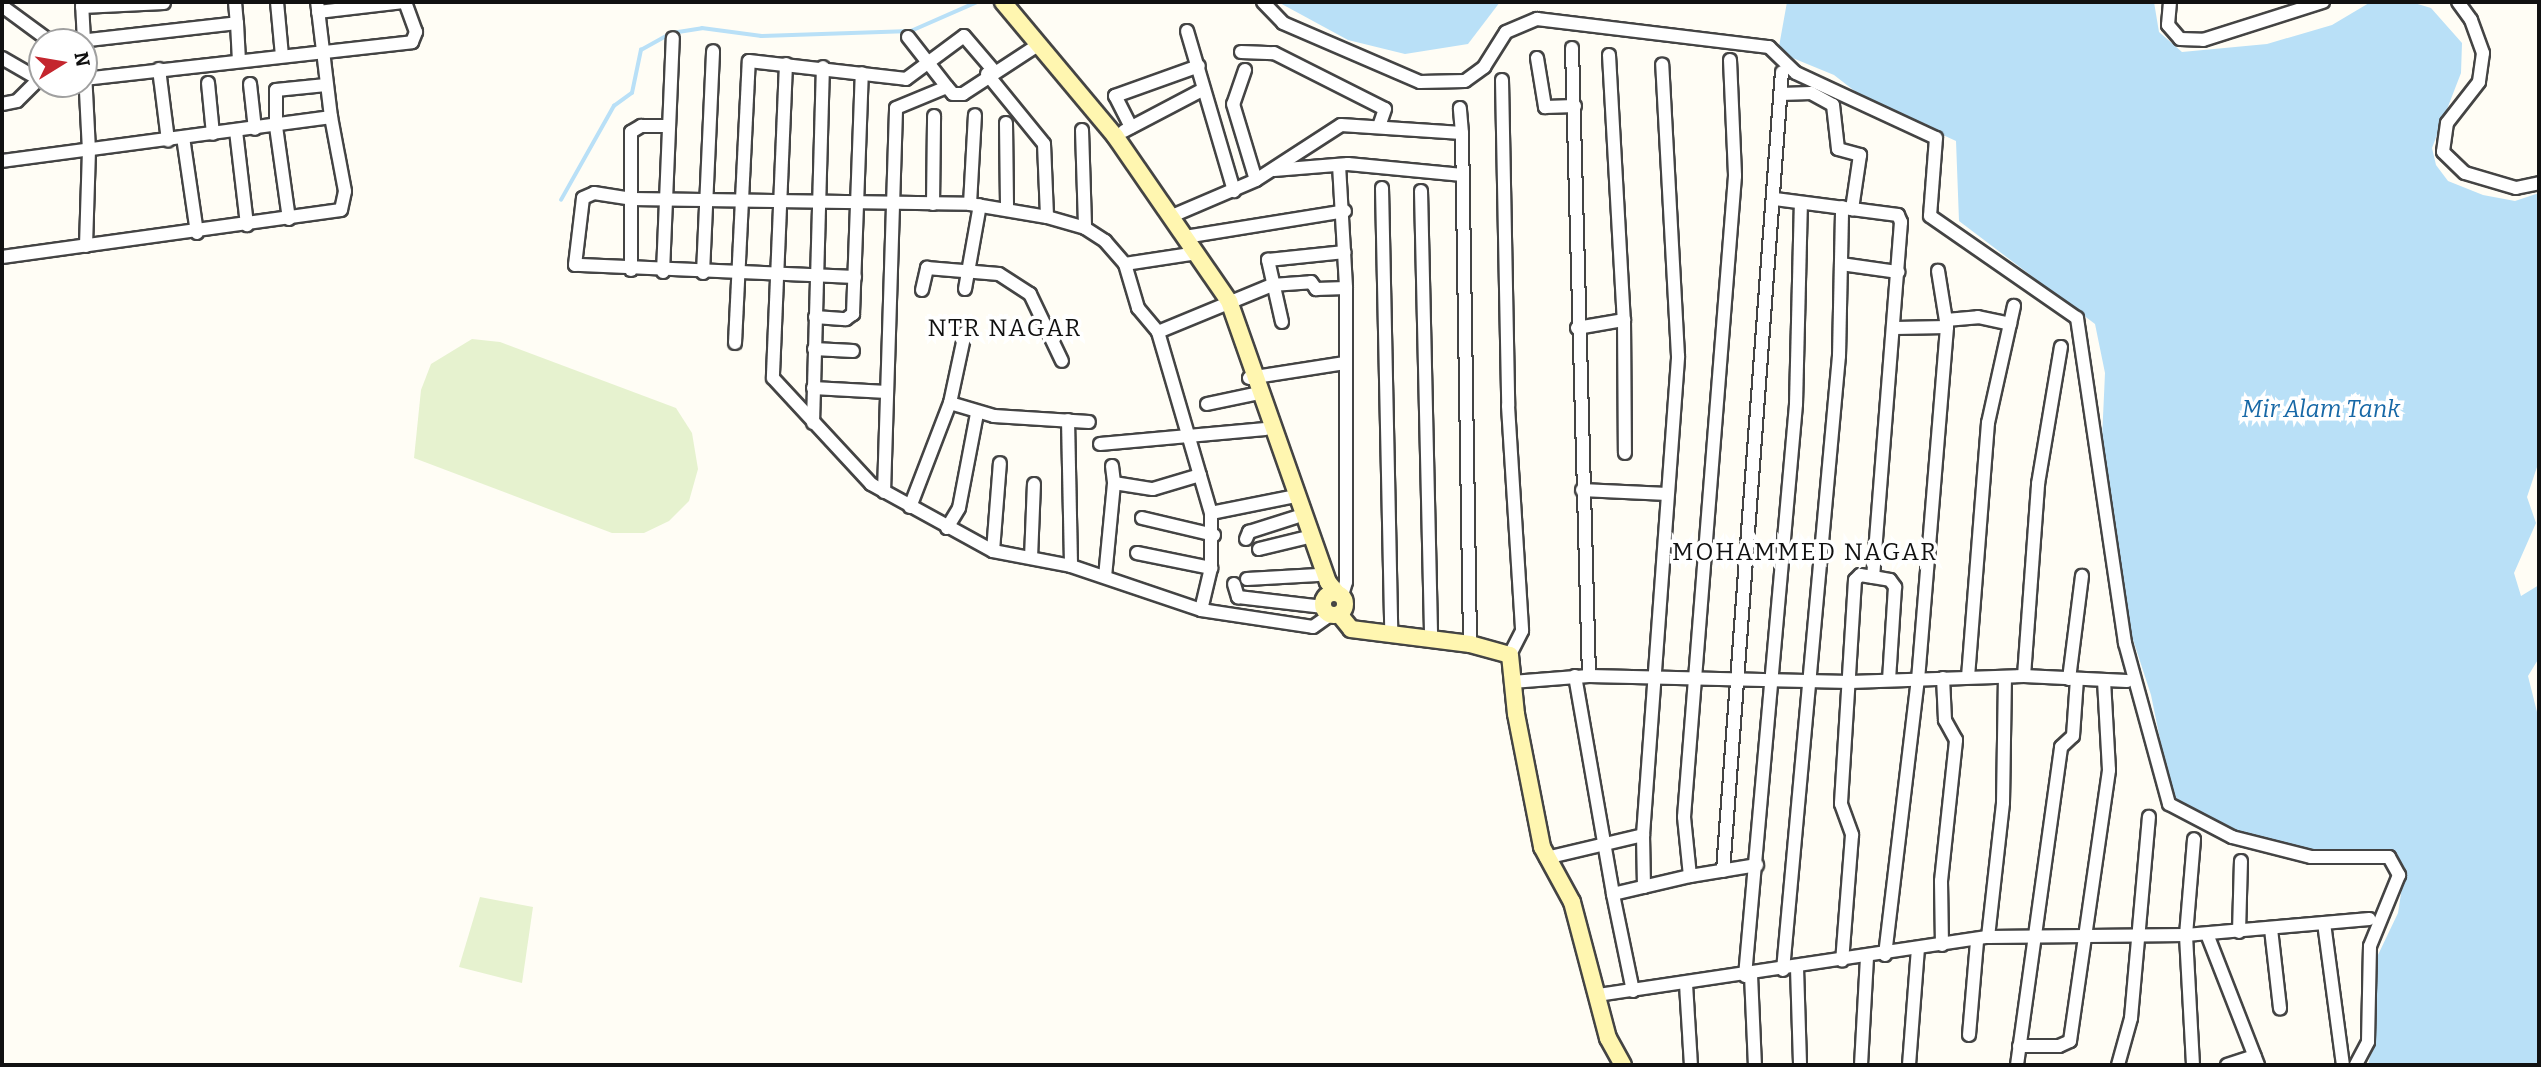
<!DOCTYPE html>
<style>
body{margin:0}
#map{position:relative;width:2541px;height:1067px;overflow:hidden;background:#fffdf5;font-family:Bitter,serif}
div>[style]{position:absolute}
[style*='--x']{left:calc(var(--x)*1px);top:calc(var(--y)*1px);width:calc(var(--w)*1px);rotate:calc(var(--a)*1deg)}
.pitch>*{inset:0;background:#e6f2cf}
.water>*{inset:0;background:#b9e0f7}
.stream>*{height:3.5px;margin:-1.75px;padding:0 1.75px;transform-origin:1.75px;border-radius:1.75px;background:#b9e0f7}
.roads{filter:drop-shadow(2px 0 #444) drop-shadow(-2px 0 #444) drop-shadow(0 2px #444) drop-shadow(0 -2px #444)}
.minor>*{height:12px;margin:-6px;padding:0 6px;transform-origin:6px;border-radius:6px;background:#fff}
.secondary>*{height:16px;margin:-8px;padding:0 8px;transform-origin:8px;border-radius:8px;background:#fff6b0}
.secondary>.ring{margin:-8px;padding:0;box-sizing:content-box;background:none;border:16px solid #fff6b0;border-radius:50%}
span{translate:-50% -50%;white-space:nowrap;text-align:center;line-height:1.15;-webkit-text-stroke:7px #fff;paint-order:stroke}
.neighbourhood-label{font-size:24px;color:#111;letter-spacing:2px}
.water-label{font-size:24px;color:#1768a6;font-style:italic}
.frame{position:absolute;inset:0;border:4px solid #111;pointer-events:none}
.north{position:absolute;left:28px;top:28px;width:70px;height:70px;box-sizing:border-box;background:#fff;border:2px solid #a0a0a0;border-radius:50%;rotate:79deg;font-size:19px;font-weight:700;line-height:28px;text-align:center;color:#111}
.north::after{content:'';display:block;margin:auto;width:24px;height:32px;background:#c4262e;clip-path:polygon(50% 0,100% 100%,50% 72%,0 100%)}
</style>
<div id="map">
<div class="pitch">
<i style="clip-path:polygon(472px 339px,500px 342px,676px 408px,692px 433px,698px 469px,689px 501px,669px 521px,644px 533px,612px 533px,414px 458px,421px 390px,431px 364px)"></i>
<i style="clip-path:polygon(480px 897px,533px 907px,522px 983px,459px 967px)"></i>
</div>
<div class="water">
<i style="clip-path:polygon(1278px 2px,1500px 2px,1468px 44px,1405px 54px,1348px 40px)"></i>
<i style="clip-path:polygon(1787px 2px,2154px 2px,2159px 32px,2182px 52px,2267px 44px,2332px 25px,2369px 3px,2411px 2px,2431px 8px,2462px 43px,2461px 73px,2432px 148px,2436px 165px,2448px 181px,2483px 195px,2515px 201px,2539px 193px,2539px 461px,2527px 497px,2536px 523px,2514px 573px,2521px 596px,2539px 585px,2539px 658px,2528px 676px,2539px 720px,2539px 1065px,2368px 1065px,2373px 1044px,2377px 957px,2398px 913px,2404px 874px,2394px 853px,2317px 852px,2256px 844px,2188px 809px,2171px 793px,2151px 695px,2125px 615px,2101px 461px,2105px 373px,2095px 324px,1959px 221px,1956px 141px,1865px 99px,1834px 75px,1778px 52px)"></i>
</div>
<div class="stream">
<i style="--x:561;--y:200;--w:108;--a:-60.6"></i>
<i style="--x:614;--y:106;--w:22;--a:-36"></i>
<i style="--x:632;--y:93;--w:44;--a:-78.2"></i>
<i style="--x:641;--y:50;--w:35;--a:-29"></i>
<i style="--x:672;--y:33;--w:30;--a:-9"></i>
<i style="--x:702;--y:28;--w:60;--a:7.7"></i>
<i style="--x:761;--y:36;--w:150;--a:-1.9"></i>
<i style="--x:911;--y:31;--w:72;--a:-23.7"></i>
</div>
<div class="roads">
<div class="minor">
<i style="--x:82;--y:2;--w:40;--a:87.1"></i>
<i style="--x:235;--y:2;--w:21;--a:85"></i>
<i style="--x:277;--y:2;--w:54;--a:84.7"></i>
<i style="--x:1263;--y:2;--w:29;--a:46"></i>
<i style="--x:1283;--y:23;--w:149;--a:23.3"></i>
<i style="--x:1420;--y:82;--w:45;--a:-1.3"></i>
<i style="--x:1465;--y:81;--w:24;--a:-36"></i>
<i style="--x:1484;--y:67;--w:41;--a:-57.8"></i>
<i style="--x:1506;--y:32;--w:34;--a:-23"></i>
<i style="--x:1537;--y:19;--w:234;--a:6.9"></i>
<i style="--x:1769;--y:47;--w:37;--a:44"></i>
<i style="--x:1796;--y:73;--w:154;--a:24.9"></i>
<i style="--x:1936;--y:138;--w:78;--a:94.4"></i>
<i style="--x:1930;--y:216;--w:179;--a:34.8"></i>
<i style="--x:2077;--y:318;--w:329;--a:81.6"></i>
<i style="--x:2125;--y:643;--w:167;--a:74.7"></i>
<i style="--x:2169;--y:804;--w:71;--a:27.6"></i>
<i style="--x:2232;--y:837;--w:81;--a:14.2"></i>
<i style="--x:2311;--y:857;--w:78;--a:0"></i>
<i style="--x:2389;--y:857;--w:21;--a:61"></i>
<i style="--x:2399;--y:875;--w:77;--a:112.2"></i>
<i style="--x:2370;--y:946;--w:96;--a:91.2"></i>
<i style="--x:2368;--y:1042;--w:26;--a:118"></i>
<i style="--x:2170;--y:2;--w:23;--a:95"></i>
<i style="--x:2168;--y:25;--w:18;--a:49"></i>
<i style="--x:2180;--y:39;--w:23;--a:2"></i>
<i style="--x:2203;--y:40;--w:126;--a:-17.6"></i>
<i style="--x:2458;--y:2;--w:22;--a:54"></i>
<i style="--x:2471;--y:20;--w:35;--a:70"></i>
<i style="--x:2483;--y:53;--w:29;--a:98"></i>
<i style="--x:2479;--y:82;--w:52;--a:128"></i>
<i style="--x:2447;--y:123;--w:29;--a:98"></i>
<i style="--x:2443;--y:152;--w:30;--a:44"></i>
<i style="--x:2465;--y:173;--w:53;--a:16.4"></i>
<i style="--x:2516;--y:188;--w:24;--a:-12"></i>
<i style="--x:2;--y:6;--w:61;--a:36.3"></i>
<i style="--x:82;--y:7;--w:82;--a:-2.8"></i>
<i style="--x:318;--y:12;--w:88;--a:-6.6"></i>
<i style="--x:1187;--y:31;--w:167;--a:73.6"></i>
<i style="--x:908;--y:37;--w:63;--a:52"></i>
<i style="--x:71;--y:42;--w:167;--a:-6.5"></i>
<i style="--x:237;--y:23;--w:37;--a:87"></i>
<i style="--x:1572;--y:48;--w:628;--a:88.45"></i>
<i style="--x:84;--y:52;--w:98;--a:87.1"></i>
<i style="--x:89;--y:150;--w:96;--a:91.8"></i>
<i style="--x:1241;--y:52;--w:33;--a:2"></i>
<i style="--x:1274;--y:53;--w:124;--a:26.8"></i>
<i style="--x:1385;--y:109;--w:18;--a:109"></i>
<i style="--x:1609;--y:55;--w:265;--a:86.8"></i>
<i style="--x:1624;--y:320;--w:133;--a:89.6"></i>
<i style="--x:2;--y:58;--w:46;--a:29.9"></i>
<i style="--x:1537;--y:58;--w:50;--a:80.7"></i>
<i style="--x:1545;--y:107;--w:30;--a:-2"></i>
<i style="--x:1730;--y:60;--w:116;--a:87.5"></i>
<i style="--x:1735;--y:176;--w:643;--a:94.55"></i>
<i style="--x:1684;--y:817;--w:59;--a:84.2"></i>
<i style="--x:1690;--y:876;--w:68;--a:-9.3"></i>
<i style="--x:786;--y:64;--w:314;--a:92.4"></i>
<i style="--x:773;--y:378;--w:144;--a:47.2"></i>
<i style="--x:871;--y:484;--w:139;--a:28.8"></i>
<i style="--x:993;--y:551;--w:79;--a:10.9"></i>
<i style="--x:1071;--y:566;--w:137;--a:18.7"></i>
<i style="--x:1201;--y:610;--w:113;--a:8.6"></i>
<i style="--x:1313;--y:627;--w:21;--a:-35"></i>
<i style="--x:159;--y:69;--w:72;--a:82.8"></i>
<i style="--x:1245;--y:70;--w:36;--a:109"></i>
<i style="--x:1233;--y:104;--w:79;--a:73.2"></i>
<i style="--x:987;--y:74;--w:90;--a:50.8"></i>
<i style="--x:1044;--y:144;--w:73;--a:87.6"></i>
<i style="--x:84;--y:79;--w:330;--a:-6.4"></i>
<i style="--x:412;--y:42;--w:11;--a:-68"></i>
<i style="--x:416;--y:32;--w:32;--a:-110"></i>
<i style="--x:1502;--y:80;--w:326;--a:88.9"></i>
<i style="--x:1508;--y:406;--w:225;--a:86.4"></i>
<i style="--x:1522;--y:631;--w:27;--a:117"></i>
<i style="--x:208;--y:83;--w:51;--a:84.4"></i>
<i style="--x:250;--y:84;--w:45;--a:83.7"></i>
<i style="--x:1781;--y:94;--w:30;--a:-2"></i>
<i style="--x:1811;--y:93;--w:25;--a:29"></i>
<i style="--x:1833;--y:105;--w:44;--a:83.5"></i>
<i style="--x:1838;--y:149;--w:23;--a:15"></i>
<i style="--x:1860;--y:155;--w:55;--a:98.4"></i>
<i style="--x:2;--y:104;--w:15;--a:-11"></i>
<i style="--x:17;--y:101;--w:27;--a:-45"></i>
<i style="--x:1006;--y:123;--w:86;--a:89.3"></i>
<i style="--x:1131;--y:127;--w:35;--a:-117"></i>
<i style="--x:1115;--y:96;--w:89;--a:-19.7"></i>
<i style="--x:1082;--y:130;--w:98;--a:88.2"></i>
<i style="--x:236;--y:131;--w:95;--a:83.3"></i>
<i style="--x:1124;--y:131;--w:90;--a:-27.7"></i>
<i style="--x:1462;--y:133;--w:511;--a:89.1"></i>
<i style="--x:183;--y:137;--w:97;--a:81.7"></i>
<i style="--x:2;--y:161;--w:332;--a:-7.6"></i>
<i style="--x:1339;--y:165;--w:123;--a:86.7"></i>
<i style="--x:1346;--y:288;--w:294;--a:90"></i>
<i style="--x:1346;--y:582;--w:14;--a:107"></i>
<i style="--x:1274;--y:170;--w:74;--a:-4.6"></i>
<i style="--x:1348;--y:164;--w:115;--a:5.5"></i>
<i style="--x:1382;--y:188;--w:445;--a:88.8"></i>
<i style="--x:1421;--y:191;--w:449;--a:88.7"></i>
<i style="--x:1775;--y:199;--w:124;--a:7.4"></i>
<i style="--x:1898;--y:215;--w:8;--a:67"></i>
<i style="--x:1901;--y:222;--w:356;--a:94.5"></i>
<i style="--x:1873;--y:577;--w:13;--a:-171"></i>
<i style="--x:1860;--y:575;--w:7;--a:135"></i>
<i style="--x:1855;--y:580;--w:224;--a:93.6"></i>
<i style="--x:1841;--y:804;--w:33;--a:70"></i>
<i style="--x:1852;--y:835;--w:126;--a:94.5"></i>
<i style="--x:933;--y:204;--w:88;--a:-89.3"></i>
<i style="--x:970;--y:204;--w:89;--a:-86.8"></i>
<i style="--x:1172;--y:216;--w:91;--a:-23.2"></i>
<i style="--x:1256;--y:180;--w:101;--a:-32.9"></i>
<i style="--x:1341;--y:125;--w:121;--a:3.8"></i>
<i style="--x:1462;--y:133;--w:25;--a:-95"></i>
<i style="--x:289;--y:219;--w:94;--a:-98"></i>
<i style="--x:276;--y:126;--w:36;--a:-90"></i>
<i style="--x:276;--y:90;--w:50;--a:-5.7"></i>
<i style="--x:1185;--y:237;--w:162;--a:-9.2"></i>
<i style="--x:2;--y:257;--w:342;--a:-7.9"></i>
<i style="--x:341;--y:210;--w:19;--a:-78"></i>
<i style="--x:345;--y:191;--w:75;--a:-100.7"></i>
<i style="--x:331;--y:117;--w:116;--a:-96.9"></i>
<i style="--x:1125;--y:264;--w:73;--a:-8.7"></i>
<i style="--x:1841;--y:264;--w:58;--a:8"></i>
<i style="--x:631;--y:270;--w:138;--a:-90"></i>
<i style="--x:631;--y:132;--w:12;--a:-31"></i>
<i style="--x:641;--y:126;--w:28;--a:0"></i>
<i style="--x:663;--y:272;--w:234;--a:-87.6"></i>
<i style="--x:703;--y:273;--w:222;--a:-87.4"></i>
<i style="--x:855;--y:277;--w:280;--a:-177.5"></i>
<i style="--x:575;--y:265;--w:67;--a:-83.2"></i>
<i style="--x:583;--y:198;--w:12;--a:-24"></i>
<i style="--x:594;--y:193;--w:38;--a:9"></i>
<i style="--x:632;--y:199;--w:338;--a:0.8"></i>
<i style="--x:970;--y:204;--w:78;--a:9.6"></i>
<i style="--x:1047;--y:217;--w:40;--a:16"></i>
<i style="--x:1085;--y:228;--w:24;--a:33"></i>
<i style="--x:1105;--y:241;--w:30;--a:49"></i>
<i style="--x:1125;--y:264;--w:46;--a:73.5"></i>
<i style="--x:1138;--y:308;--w:31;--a:50"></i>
<i style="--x:1158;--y:332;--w:189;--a:73.7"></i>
<i style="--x:1211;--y:513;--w:55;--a:90"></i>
<i style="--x:1211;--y:568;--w:43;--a:103.4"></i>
<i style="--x:965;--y:289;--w:85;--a:-79.9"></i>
<i style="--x:922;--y:290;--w:23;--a:-77"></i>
<i style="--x:927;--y:268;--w:72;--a:4.8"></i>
<i style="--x:999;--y:274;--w:37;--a:33"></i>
<i style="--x:1030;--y:294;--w:74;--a:64.5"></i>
<i style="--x:815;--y:317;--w:31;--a:4"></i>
<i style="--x:846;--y:319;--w:9;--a:-36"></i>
<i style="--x:853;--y:314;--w:241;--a:-87.9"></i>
<i style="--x:1946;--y:320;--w:32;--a:-5"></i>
<i style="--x:1978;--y:317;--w:33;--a:12"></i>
<i style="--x:1282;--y:322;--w:64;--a:-102.7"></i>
<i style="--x:1268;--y:260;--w:77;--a:-5.9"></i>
<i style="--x:1577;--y:328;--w:48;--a:-9.7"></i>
<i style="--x:1895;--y:328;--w:52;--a:-1.1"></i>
<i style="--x:1158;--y:332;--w:123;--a:-22.4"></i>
<i style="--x:1272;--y:285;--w:39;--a:-4"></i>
<i style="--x:1311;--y:282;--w:9;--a:54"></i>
<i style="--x:1316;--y:289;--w:30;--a:-2"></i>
<i style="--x:735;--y:343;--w:282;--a:-87.2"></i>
<i style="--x:749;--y:61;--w:158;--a:6.5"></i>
<i style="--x:906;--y:79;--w:72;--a:-36.6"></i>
<i style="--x:964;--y:36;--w:45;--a:49.5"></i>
<i style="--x:814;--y:349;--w:39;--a:3"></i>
<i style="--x:1249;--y:378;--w:97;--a:-8.9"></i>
<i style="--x:813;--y:388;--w:74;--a:3.1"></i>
<i style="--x:950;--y:403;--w:72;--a:-77.9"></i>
<i style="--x:1207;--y:404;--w:48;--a:-12"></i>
<i style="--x:1068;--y:420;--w:146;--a:88.8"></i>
<i style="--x:813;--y:423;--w:356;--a:-88.4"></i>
<i style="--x:1100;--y:444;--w:166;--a:-5.2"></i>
<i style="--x:1112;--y:466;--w:17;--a:83"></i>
<i style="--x:1582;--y:490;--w:85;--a:2.7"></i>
<i style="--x:884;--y:492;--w:384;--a:-88.2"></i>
<i style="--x:896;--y:108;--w:55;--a:-22.4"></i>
<i style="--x:947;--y:87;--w:9;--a:49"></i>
<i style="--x:953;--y:94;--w:10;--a:0"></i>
<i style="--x:963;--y:94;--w:90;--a:-33.2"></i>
<i style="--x:910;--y:507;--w:111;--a:-69"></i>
<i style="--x:950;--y:403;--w:46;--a:16.5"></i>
<i style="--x:994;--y:416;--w:95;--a:3.6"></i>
<i style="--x:1211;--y:513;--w:87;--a:-11.3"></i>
<i style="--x:1142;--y:518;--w:74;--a:13.3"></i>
<i style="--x:947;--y:528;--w:23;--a:-59"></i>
<i style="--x:959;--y:508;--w:96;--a:-79.2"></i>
<i style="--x:1246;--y:539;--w:8;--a:-67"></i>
<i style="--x:1249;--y:532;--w:49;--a:-17.7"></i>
<i style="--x:1259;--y:549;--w:46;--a:-13.7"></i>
<i style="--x:993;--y:551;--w:88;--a:-85.5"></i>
<i style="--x:1137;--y:553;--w:76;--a:11.5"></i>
<i style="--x:1031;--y:558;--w:74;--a:-87.7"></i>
<i style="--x:1105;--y:577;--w:94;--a:-84.5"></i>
<i style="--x:1114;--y:483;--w:39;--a:9"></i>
<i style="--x:1153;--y:489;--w:49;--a:-16.6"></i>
<i style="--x:1873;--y:577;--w:17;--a:10"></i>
<i style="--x:1890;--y:580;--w:9;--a:54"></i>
<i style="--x:1895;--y:587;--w:93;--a:93.7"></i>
<i style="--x:1247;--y:579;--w:71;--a:-3.2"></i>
<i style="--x:1234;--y:584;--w:14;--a:73"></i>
<i style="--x:1238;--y:597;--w:86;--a:6.7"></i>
<i style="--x:1575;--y:676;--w:221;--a:80.1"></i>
<i style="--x:2024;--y:676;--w:193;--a:-85.8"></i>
<i style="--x:2038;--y:484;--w:139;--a:-80.5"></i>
<i style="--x:1968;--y:677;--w:255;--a:-85.5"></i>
<i style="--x:1988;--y:423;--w:120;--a:-77.5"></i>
<i style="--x:2069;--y:679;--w:104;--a:-82.8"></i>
<i style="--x:1512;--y:682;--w:77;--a:-4.5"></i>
<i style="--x:1589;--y:676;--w:261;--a:1.3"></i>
<i style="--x:1850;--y:682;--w:174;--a:-2"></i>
<i style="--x:2024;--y:676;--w:103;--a:2.8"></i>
<i style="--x:1546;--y:858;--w:100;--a:-13.3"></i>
<i style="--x:1723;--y:871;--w:801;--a:-85.78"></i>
<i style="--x:1644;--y:887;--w:52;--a:-91.1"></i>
<i style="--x:1643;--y:835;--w:480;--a:-85.8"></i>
<i style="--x:1678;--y:356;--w:292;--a:-93.1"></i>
<i style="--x:2324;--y:923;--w:143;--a:82.4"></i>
<i style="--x:2271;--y:929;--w:80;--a:83.5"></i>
<i style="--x:2239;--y:932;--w:71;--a:-88.4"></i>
<i style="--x:2207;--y:934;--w:141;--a:68.7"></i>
<i style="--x:1988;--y:937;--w:135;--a:-83.6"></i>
<i style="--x:2003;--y:803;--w:126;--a:-89.1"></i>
<i style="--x:1942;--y:945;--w:64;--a:-90.9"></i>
<i style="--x:1941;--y:881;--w:142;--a:-83.9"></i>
<i style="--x:1956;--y:740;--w:23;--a:-119"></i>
<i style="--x:1945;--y:720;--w:42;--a:-92.7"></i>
<i style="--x:1885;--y:955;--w:277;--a:-83.2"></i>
<i style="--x:1918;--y:680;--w:354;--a:-85.3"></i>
<i style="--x:1947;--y:327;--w:57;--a:-99.1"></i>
<i style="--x:1797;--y:968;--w:97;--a:88.2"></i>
<i style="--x:1783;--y:970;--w:617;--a:-84.79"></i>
<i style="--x:1839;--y:356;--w:149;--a:-88.8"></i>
<i style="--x:1751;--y:975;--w:90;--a:87.5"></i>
<i style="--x:1745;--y:976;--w:574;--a:-84.9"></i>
<i style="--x:1796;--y:404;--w:201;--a:-88.6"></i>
<i style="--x:1686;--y:984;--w:81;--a:86.5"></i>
<i style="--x:1633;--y:991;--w:99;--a:-101.7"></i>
<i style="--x:1613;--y:894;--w:79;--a:-13.2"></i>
<i style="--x:1598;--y:995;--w:394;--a:-8.5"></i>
<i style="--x:1988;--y:937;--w:198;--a:-0.6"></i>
<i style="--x:2186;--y:935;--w:184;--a:-5"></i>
<i style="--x:1969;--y:1035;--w:94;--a:-85.1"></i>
<i style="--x:2019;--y:1046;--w:40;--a:0"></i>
<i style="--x:2059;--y:1046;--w:12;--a:-24"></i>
<i style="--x:2070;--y:1041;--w:274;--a:-81.8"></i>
<i style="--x:2109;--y:770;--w:90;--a:-93.2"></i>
<i style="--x:1861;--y:1065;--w:108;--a:-86.8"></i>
<i style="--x:1909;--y:1065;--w:116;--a:-85.6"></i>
<i style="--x:2017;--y:1065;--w:321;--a:-82.1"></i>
<i style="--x:2061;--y:747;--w:16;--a:-43"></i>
<i style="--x:2073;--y:736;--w:57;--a:-86"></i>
<i style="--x:2118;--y:1065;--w:49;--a:-74.5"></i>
<i style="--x:2131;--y:1018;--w:202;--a:-84.9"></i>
<i style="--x:2193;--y:1065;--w:130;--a:-93.1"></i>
<i style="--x:2186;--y:935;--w:96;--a:-85.2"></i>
<i style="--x:2227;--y:1065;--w:29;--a:-18"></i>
</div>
<div class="secondary">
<i style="--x:1003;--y:2;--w:175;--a:50.1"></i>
<i style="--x:1115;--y:136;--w:201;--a:55.4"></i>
<i style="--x:1229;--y:301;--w:298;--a:70.6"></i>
<i style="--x:1328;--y:582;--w:14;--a:51"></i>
<i class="ring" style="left:1323px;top:593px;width:6px;height:6px"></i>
<i style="--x:1339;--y:614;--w:19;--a:51"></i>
<i style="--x:1351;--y:629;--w:120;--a:7.2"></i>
<i style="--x:1470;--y:644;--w:41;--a:15.4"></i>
<i style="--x:1510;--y:655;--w:59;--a:84.2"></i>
<i style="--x:1516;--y:714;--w:136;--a:78.9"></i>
<i style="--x:1542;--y:847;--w:63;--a:61.4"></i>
<i style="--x:1572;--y:902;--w:141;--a:75.2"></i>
<i style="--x:1608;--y:1038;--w:31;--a:61"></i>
</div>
</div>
<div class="neighbourhood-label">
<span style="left:1005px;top:329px">NTR NAGAR</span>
<span style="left:1805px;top:553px">MOHAMMED NAGAR</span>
</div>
<div class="water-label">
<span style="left:2321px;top:410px">Mir Alam Tank</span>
</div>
<div class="frame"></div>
<div class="north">N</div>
</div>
